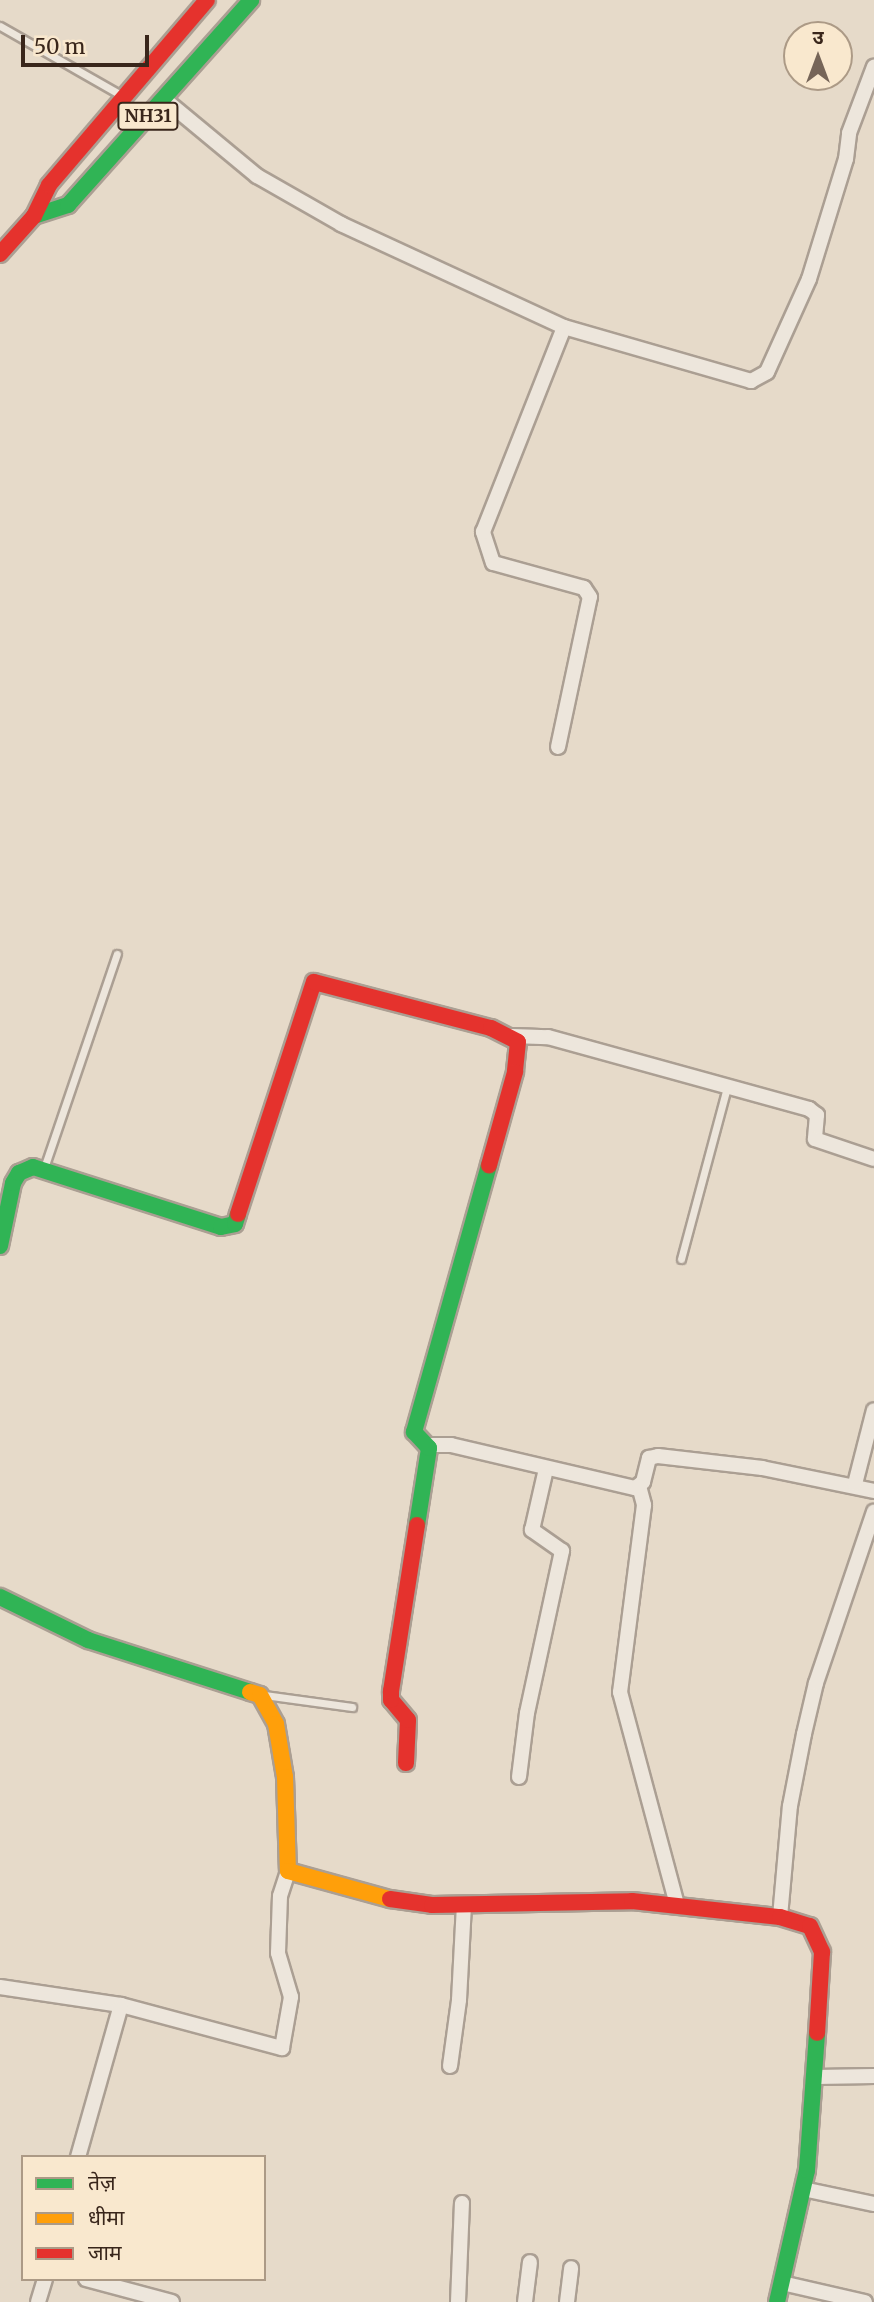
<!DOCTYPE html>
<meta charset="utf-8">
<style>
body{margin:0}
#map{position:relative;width:874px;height:2302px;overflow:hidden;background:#e6dac9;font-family:Merriweather,"Noto Sans Devanagari",serif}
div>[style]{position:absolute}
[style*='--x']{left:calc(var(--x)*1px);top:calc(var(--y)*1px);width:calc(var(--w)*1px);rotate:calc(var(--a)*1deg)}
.roads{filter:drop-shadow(2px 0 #ab9f93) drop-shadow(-2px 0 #ab9f93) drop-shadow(0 2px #ab9f93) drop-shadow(0 -2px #ab9f93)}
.lane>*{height:7px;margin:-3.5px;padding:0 3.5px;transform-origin:3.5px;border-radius:3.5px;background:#ede6dc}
.street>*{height:14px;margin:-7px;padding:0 7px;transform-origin:7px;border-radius:7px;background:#ede6dc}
.fast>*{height:16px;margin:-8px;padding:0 8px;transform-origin:8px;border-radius:8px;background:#30b455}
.slow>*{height:16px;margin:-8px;padding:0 8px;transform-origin:8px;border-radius:8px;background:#ff9f0a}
.jam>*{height:16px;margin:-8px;padding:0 8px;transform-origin:8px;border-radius:8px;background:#e5322d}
span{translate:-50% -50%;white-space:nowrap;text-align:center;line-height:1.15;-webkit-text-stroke:5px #f9e8ce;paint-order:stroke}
.shield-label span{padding:2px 5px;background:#f9e8ce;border:2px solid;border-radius:5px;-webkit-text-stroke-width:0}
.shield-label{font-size:18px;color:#39261b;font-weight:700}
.legend{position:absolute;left:21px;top:2155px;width:245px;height:126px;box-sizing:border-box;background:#f9e8ce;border:2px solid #ac9a86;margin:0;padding:9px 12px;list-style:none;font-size:21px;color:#39261b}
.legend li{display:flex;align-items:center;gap:14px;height:35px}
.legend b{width:35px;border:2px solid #ac9a86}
.north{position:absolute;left:783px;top:21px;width:70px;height:70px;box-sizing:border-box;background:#f9e8ce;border:2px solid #ac9a86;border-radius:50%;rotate:0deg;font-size:19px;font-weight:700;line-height:28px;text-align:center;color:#39261b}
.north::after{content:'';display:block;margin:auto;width:24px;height:32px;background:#766558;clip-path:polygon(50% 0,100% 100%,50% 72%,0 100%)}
.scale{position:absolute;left:21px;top:35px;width:128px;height:32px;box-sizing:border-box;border:4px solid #39261b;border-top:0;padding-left:9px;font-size:21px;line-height:24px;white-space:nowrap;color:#39261b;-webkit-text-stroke:5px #f9e8ce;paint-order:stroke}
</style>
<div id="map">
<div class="roads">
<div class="lane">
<i style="--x:0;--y:26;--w:139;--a:29.7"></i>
<i style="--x:44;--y:1168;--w:226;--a:-71.2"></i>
<i style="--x:681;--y:1259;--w:178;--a:-75"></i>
<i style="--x:264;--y:1695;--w:89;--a:7.8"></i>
</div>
<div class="street">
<i style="--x:163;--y:98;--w:122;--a:39.7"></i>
<i style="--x:257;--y:176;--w:97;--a:29.7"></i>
<i style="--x:341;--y:224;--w:246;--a:24.8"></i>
<i style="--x:564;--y:327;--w:195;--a:16.1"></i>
<i style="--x:751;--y:381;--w:18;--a:-29"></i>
<i style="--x:767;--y:372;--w:102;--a:-65.7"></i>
<i style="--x:809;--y:279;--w:126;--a:-72.9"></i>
<i style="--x:846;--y:159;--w:26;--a:-83"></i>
<i style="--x:849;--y:133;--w:71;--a:-69.3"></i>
<i style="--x:558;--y:747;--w:153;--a:-78"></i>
<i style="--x:590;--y:597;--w:11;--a:-124"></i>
<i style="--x:584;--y:588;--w:94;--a:-164.6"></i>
<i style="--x:493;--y:563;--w:33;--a:-108"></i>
<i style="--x:483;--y:532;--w:220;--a:-68.4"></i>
<i style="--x:512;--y:1036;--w:36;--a:2"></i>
<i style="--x:548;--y:1037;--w:271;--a:15.4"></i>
<i style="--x:809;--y:1109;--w:10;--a:37"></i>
<i style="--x:817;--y:1115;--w:24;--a:95"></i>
<i style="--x:815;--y:1139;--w:62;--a:18.7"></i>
<i style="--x:427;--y:1445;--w:24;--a:0"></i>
<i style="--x:451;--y:1445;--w:189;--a:13.2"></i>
<i style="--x:635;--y:1488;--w:10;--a:-37"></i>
<i style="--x:643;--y:1482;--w:25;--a:-76"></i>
<i style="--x:649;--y:1458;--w:9;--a:-13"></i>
<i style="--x:658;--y:1456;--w:105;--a:6.6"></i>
<i style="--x:762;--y:1468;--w:114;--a:11.6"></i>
<i style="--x:855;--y:1484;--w:76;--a:-75.6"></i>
<i style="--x:639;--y:1486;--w:20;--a:75"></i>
<i style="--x:644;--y:1505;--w:189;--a:97.3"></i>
<i style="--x:620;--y:1692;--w:220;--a:75"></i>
<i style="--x:519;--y:1777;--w:64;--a:-82.9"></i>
<i style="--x:527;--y:1713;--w:166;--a:-77.8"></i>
<i style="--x:562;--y:1551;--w:37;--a:-145"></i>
<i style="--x:532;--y:1530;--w:63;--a:-77.1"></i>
<i style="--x:780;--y:1917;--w:111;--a:-84.9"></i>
<i style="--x:790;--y:1806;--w:73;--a:-79"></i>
<i style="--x:804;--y:1734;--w:52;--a:-76.8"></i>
<i style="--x:816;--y:1683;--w:181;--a:-71.3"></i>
<i style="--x:0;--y:1987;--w:122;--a:8.5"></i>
<i style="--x:121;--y:2005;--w:167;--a:15"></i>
<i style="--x:282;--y:2048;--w:52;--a:-80"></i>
<i style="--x:291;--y:1997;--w:46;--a:-106.5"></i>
<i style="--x:278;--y:1953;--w:57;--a:-88"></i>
<i style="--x:280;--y:1896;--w:26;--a:-72"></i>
<i style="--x:450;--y:2066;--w:67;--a:-82.2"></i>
<i style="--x:459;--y:2000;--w:94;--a:-87"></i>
<i style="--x:816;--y:2077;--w:58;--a:-1"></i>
<i style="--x:78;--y:2157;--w:158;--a:-74.2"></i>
<i style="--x:803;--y:2189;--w:73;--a:11.9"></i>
<i style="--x:86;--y:2279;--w:89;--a:15"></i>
<i style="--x:782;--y:2283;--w:85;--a:12.9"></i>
<i style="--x:38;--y:2302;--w:24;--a:-73"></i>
<i style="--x:458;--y:2302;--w:99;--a:-87.7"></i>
<i style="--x:525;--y:2302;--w:40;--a:-82.9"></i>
<i style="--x:567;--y:2302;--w:34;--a:-83"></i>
</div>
<div class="fast">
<i style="--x:34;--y:216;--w:36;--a:-18"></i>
<i style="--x:68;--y:205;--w:275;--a:-48.2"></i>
<i style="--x:0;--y:1246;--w:64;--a:-78.3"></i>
<i style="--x:13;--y:1183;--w:12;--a:-59"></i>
<i style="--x:19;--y:1173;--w:15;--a:-23"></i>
<i style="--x:33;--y:1167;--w:197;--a:17.7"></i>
<i style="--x:221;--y:1227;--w:14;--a:-12"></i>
<i style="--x:235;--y:1224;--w:10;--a:-73"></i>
<i style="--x:417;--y:1525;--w:78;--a:-81.1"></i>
<i style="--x:429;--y:1448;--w:22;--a:-133"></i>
<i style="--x:414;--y:1432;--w:277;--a:-74.3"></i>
<i style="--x:0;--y:1597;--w:98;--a:26"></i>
<i style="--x:88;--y:1640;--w:170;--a:17.8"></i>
<i style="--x:777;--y:2302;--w:135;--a:-77.2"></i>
<i style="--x:807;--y:2170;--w:137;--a:-85.8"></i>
</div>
<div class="slow">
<i style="--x:250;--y:1692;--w:10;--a:17"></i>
<i style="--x:260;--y:1695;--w:33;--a:61"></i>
<i style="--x:276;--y:1724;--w:54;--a:80.4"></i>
<i style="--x:285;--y:1777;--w:94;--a:88.2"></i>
<i style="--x:288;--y:1871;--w:106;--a:15.4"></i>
</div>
<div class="jam">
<i style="--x:0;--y:254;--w:51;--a:-48.2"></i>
<i style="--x:34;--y:216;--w:34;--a:-64"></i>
<i style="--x:49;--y:185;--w:243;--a:-49.5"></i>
<i style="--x:238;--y:1214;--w:244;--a:-71.9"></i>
<i style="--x:314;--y:982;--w:183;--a:14.6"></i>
<i style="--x:491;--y:1028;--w:30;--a:27"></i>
<i style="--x:518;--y:1042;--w:30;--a:96"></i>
<i style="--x:515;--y:1072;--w:97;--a:105.6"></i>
<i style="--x:406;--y:1763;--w:43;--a:-87.3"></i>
<i style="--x:408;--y:1720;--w:26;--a:-130"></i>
<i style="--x:391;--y:1700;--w:9;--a:-90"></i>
<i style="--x:391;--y:1691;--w:168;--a:-81.1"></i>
<i style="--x:390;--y:1899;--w:42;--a:8.1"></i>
<i style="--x:432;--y:1905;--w:200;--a:-1.1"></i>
<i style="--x:632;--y:1901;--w:149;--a:6.2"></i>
<i style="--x:780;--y:1917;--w:31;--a:17"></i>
<i style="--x:810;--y:1926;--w:29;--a:65"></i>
<i style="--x:822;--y:1952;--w:81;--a:93.5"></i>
</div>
</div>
<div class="shield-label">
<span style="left:148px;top:116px">NH31</span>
</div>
<ul class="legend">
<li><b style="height:9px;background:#30b455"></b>तेज़</li>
<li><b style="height:9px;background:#ff9f0a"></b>धीमा</li>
<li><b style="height:9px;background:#e5322d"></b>जाम</li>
</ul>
<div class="north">उ</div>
<div class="scale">50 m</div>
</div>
